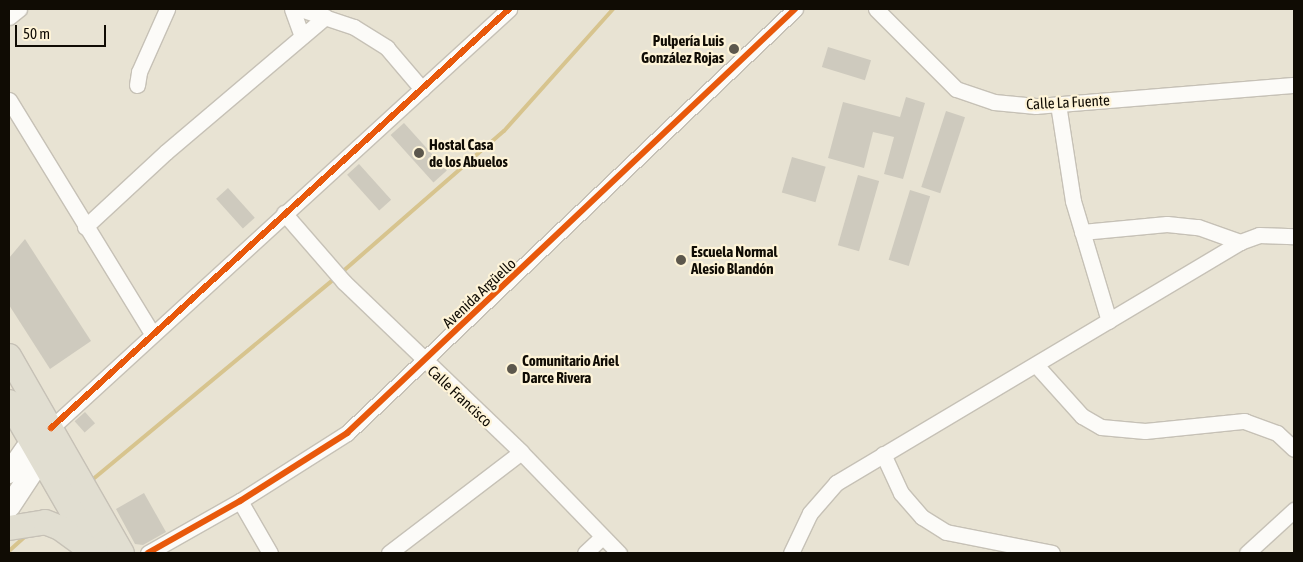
<!DOCTYPE html>
<meta charset="utf-8">
<style>
body{margin:0}
#map{position:relative;width:1303px;height:562px;overflow:hidden;background:#e8e3d3;font-family:"Asap Condensed",sans-serif}
div>[style]{position:absolute}
[style*='--x']{left:calc(var(--x)*1px);top:calc(var(--y)*1px);width:calc(var(--w)*1px);rotate:calc(var(--a)*1deg)}
.stream>*{height:4px;margin:-2px;padding:0 2px;transform-origin:2px;border-radius:2px;background:#d7c48e}
.building>*{inset:0;background:#cecabe;transform-origin:0 0}
.roads{filter:drop-shadow(1px 0 #c6c1b6) drop-shadow(-1px 0 #c6c1b6) drop-shadow(0 1px #c6c1b6) drop-shadow(0 -1px #c6c1b6)}
.street>*{height:15px;margin:-7.5px;padding:0 7.5px;transform-origin:7.5px;border-radius:7.5px;background:#fcfbf8}
.secondary>*{height:21px;margin:-10.5px;padding:0 10.5px;transform-origin:10.5px;border-radius:10.5px;background:#fcfbf8}
.primary>*{height:24px;margin:-12px;padding:0 12px;transform-origin:12px;border-radius:12px;background:#e1ded1}
.cycleway>*{height:6px;margin:-3px;padding:0 3px;transform-origin:3px;border-radius:3px;background:#e8590c}
.dots>*{width:14px;height:14px;translate:-50% -50%;box-sizing:border-box;border:2px solid #fef4d8;border-radius:50%}
span{translate:-50% -50%;white-space:nowrap;text-align:center;line-height:1.15;-webkit-text-stroke:4.5px #fef4d8;paint-order:stroke}
.poi-label{font-size:15px;color:#100c04;font-weight:700}
.right{translate:-100% -50%;text-align:right}
.left{translate:0 -50%;text-align:left}
.street-label{font-size:15px;color:#100c04}
.frame{position:absolute;inset:0;border:10px solid #100c04;pointer-events:none}
.scale{position:absolute;left:15px;top:25px;width:91px;height:22px;box-sizing:border-box;border:2px solid #100c04;border-top:0;padding-left:6px;font-size:15px;line-height:18px;white-space:nowrap;color:#100c04;-webkit-text-stroke:4px #fef4d8;paint-order:stroke}
</style>
<div id="map">
<div class="stream">
<i style="--x:341;--y:273;--w:216;--a:-41.1"></i>
<i style="--x:504;--y:131;--w:164;--a:-48.2"></i>
<i style="--x:92;--y:480;--w:316;--a:-39.7"></i>
<i style="--x:9;--y:551;--w:25;--a:-42"></i>
</div>
<div class="building">
<i style="left:828px;top:47px;width:45px;height:21px;rotate:17deg"></i>
<i style="clip-path:polygon(906px 97px,925px 103px,903px 179px,884px 174px,894px 137px,873px 132px,864px 168px,828px 158px,843px 102px,900px 117px)"></i>
<i style="left:946px;top:111px;width:20px;height:80px;rotate:18deg"></i>
<i style="left:404px;top:123px;width:64px;height:18px;rotate:48deg"></i>
<i style="left:792px;top:157px;width:35px;height:37px;rotate:16deg"></i>
<i style="left:359px;top:164px;width:48px;height:16px;rotate:48deg"></i>
<i style="left:858px;top:175px;width:22px;height:73px;rotate:16deg"></i>
<i style="left:228px;top:188px;width:40px;height:16px;rotate:48deg"></i>
<i style="left:910px;top:190px;width:21px;height:73px;rotate:17deg"></i>
<i style="clip-path:polygon(25px 239px,91px 341px,50px 369px,9px 305px,9px 258px)"></i>
<i style="left:85px;top:412px;width:15px;height:14px;rotate:48deg"></i>
<i style="clip-path:polygon(144px 493px,166px 532px,143px 545px,135px 544px,116px 509px)"></i>
</div>
<div class="roads">
<div class="street">
<i style="--x:292;--y:9;--w:29;--a:70"></i>
<i style="--x:300;--y:9;--w:57;--a:18.4"></i>
<i style="--x:354;--y:27;--w:39;--a:32"></i>
<i style="--x:387;--y:48;--w:54;--a:49.5"></i>
<i style="--x:876;--y:9;--w:113;--a:45"></i>
<i style="--x:956;--y:89;--w:40;--a:18.9"></i>
<i style="--x:994;--y:102;--w:42;--a:5.4"></i>
<i style="--x:1036;--y:106;--w:259;--a:-4.7"></i>
<i style="--x:9;--y:17;--w:13;--a:-39"></i>
<i style="--x:137;--y:85;--w:13;--a:-81"></i>
<i style="--x:139;--y:72;--w:69;--a:-66"></i>
<i style="--x:9;--y:100;--w:273;--a:58.5"></i>
<i style="--x:1058;--y:104;--w:98;--a:81.2"></i>
<i style="--x:1073;--y:201;--w:125;--a:73.3"></i>
<i style="--x:284;--y:213;--w:91;--a:49"></i>
<i style="--x:344;--y:282;--w:245;--a:43.8"></i>
<i style="--x:521;--y:452;--w:141;--a:45.9"></i>
<i style="--x:85;--y:227;--w:110;--a:-42.8"></i>
<i style="--x:166;--y:152;--w:209;--a:-40.3"></i>
<i style="--x:1082;--y:232;--w:85;--a:-5.4"></i>
<i style="--x:1167;--y:224;--w:31;--a:6"></i>
<i style="--x:1198;--y:227;--w:45;--a:19.7"></i>
<i style="--x:1036;--y:365;--w:69;--a:48"></i>
<i style="--x:1082;--y:416;--w:22;--a:30"></i>
<i style="--x:1101;--y:427;--w:44;--a:5.2"></i>
<i style="--x:1145;--y:431;--w:100;--a:-5.8"></i>
<i style="--x:1244;--y:421;--w:35;--a:20"></i>
<i style="--x:1277;--y:433;--w:23;--a:43"></i>
<i style="--x:51;--y:428;--w:621;--a:-42.45"></i>
<i style="--x:883;--y:454;--w:43;--a:65.2"></i>
<i style="--x:901;--y:493;--w:32;--a:49"></i>
<i style="--x:922;--y:517;--w:28;--a:32"></i>
<i style="--x:946;--y:532;--w:108;--a:11.2"></i>
<i style="--x:240;--y:501;--w:60;--a:60"></i>
<i style="--x:148;--y:553;--w:106;--a:-29.5"></i>
<i style="--x:240;--y:501;--w:127;--a:-32.4"></i>
<i style="--x:347;--y:433;--w:617;--a:-43.42"></i>
<i style="--x:389;--y:553;--w:166;--a:-37.4"></i>
<i style="--x:585;--y:553;--w:23;--a:-43"></i>
<i style="--x:791;--y:553;--w:44;--a:-64.6"></i>
<i style="--x:810;--y:513;--w:40;--a:-49"></i>
<i style="--x:836;--y:483;--w:470;--a:-30.8"></i>
<i style="--x:1240;--y:242;--w:20;--a:-20"></i>
<i style="--x:1259;--y:235;--w:35;--a:2"></i>
<i style="--x:1247;--y:553;--w:64;--a:-42.5"></i>
</div>
<div class="secondary">
<i style="--x:9;--y:472;--w:39;--a:-55"></i>
<i style="--x:31;--y:440;--w:15;--a:-32"></i>
<i style="--x:9;--y:506;--w:56;--a:-56.6"></i>
<i style="--x:40;--y:459;--w:18;--a:-71"></i>
</div>
<div class="primary">
<i style="--x:9;--y:356;--w:227;--a:60.2"></i>
<i style="--x:9;--y:402;--w:174;--a:60.1"></i>
<i style="--x:9;--y:528;--w:36;--a:-9"></i>
<i style="--x:45;--y:522;--w:16;--a:22"></i>
<i style="--x:60;--y:528;--w:37;--a:36"></i>
</div>
</div>
<div class="cycleway">
<i style="--x:51;--y:428;--w:621;--a:-42.45"></i>
<i style="--x:148;--y:553;--w:106;--a:-29.5"></i>
<i style="--x:240;--y:501;--w:127;--a:-32.4"></i>
<i style="--x:347;--y:433;--w:617;--a:-43.42"></i>
</div>
<div class="dots">
<i style="left:734px;top:49px;background:#5c574c"></i>
<i style="left:419px;top:153px;background:#5c574c"></i>
<i style="left:681px;top:260px;background:#5c574c"></i>
<i style="left:512px;top:369px;background:#5c574c"></i>
</div>
<div class="poi-label">
<span class="right" style="left:724px;top:49px">Pulpería Luis<br>González Rojas</span>
<span class="left" style="left:429px;top:153px">Hostal Casa<br>de los Abuelos</span>
<span class="left" style="left:691px;top:260px">Escuela Normal<br>Alesio Blandón</span>
<span class="left" style="left:522px;top:369px">Comunitario Ariel<br>Darce Rivera</span>
</div>
<div class="street-label">
<span style="left:1068px;top:102px;rotate:-3deg">Calle La Fuente</span>
<span style="left:479px;top:293px;rotate:-43deg">Avenida Argüello</span>
<span style="left:460px;top:396px;rotate:43deg">Calle Francisco</span>
</div>
<div class="frame"></div>
<div class="scale">50 m</div>
</div>
